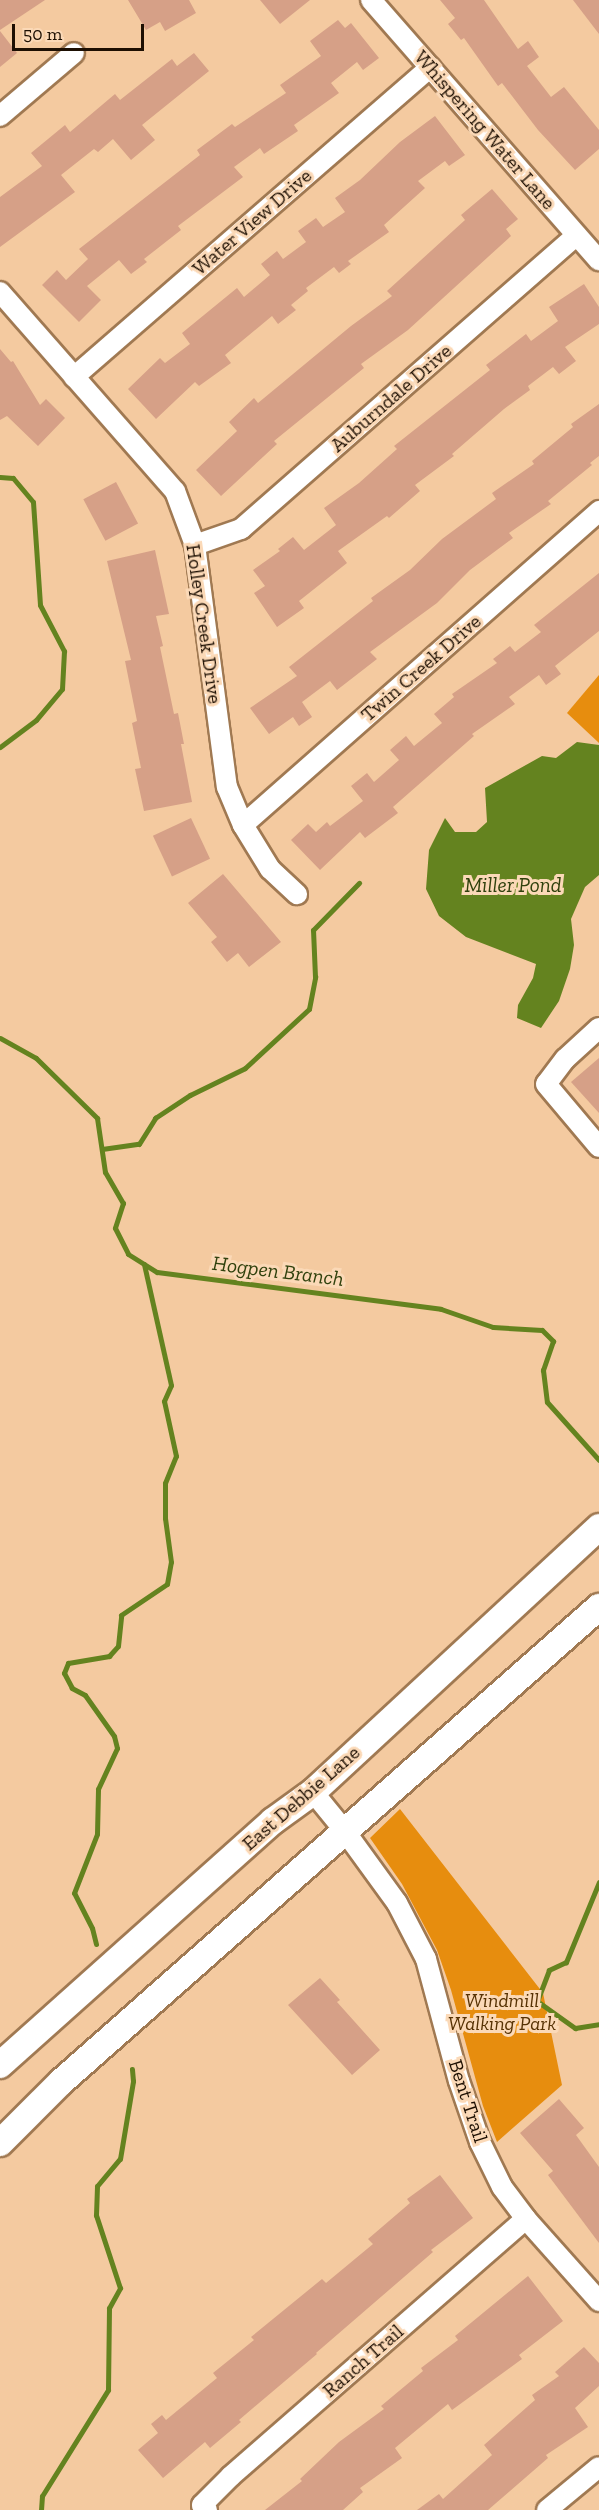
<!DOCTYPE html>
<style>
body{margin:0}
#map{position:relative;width:599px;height:2510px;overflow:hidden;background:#f4caa0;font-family:"Zilla Slab",serif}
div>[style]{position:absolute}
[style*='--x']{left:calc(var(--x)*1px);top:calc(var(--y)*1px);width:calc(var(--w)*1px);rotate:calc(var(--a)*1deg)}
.green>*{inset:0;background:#e78d0e}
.water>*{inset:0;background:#64831f}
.stream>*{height:5px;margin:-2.5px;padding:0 2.5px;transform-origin:2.5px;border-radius:2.5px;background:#64831f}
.building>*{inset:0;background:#d6a087;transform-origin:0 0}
.roads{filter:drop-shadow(2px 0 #a07952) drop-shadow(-2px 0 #a07952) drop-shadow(0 2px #a07952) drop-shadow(0 -2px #a07952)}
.minor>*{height:20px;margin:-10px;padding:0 10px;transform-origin:10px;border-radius:10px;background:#fff}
.major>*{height:26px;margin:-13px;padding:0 13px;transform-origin:13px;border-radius:13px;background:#fff}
span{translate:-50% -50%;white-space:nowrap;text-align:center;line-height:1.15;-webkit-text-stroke:6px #fbd9b7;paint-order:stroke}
.street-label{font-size:20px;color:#1d0f02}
.park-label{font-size:20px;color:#563103;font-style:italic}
.water-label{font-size:21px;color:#30410d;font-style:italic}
.scale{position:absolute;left:12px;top:24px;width:132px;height:27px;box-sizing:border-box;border:3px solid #1d0f02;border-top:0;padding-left:8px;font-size:18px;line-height:21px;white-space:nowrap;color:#1d0f02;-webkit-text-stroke:4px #fbd9b7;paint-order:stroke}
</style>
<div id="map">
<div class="green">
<i style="clip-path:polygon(599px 675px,599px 743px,567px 713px)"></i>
<i style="clip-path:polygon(400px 1809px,543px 1993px,562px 2085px,497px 2142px,483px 2106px,451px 1990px,437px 1950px,402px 1884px,370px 1838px)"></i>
</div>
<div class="water">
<i style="clip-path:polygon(577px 742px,599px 745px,599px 875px,585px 887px,571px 919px,574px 945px,570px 969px,559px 1001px,541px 1028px,517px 1018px,518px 1005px,533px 978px,536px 964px,466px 937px,439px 916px,426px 889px,429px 850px,445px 818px,455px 832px,476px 832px,487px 822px,485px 788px,542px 756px,556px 758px)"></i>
</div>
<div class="stream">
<i style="--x:0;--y:477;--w:13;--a:4"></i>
<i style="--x:13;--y:478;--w:31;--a:50"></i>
<i style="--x:33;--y:502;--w:103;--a:86.1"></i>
<i style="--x:40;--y:605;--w:52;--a:62.4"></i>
<i style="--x:64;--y:651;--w:38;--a:93"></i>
<i style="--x:62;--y:689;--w:40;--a:130"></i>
<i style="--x:36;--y:720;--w:45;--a:143.1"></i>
<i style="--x:0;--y:1038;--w:41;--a:29.1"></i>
<i style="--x:36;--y:1058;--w:86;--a:44.5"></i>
<i style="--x:97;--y:1118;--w:55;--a:81.6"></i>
<i style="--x:105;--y:1172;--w:36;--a:60"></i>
<i style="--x:123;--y:1203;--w:26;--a:108"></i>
<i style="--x:115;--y:1228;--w:29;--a:63"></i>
<i style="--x:128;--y:1254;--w:34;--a:32"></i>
<i style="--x:157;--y:1272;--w:286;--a:7.4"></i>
<i style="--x:441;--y:1309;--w:55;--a:19.1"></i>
<i style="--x:493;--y:1327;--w:49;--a:3.5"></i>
<i style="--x:542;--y:1330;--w:16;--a:45"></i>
<i style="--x:553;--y:1341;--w:31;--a:109"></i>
<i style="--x:543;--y:1370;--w:32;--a:83"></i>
<i style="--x:547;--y:1402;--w:78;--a:48.1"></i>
<i style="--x:102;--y:1149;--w:37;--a:-8"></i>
<i style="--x:139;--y:1144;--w:31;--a:-58"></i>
<i style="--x:155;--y:1118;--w:42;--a:-33.3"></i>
<i style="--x:190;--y:1095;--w:61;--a:-26.1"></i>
<i style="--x:245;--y:1068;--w:87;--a:-42.7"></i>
<i style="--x:309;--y:1009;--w:33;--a:-79"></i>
<i style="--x:315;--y:977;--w:47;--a:-92.4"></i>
<i style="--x:313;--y:930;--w:66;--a:-45.6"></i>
<i style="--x:599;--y:1882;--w:87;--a:112.4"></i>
<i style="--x:566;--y:1962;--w:19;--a:155"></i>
<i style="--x:549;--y:1970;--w:33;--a:111"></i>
<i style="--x:537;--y:2001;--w:47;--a:35.4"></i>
<i style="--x:575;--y:2028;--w:24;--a:-9"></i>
<i style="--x:96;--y:1944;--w:16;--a:-104"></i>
<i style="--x:92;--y:1928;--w:39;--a:-117"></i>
<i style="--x:74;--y:1893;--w:63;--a:-68.7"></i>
<i style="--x:97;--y:1834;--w:45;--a:-88.7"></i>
<i style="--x:98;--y:1789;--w:45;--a:-65.1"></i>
<i style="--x:117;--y:1748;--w:12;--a:-104"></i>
<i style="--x:114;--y:1736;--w:50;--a:-125.3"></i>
<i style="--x:85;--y:1695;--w:15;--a:-152"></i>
<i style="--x:72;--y:1688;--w:17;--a:-118"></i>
<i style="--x:64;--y:1673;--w:11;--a:-68"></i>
<i style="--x:68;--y:1663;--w:42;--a:-9.7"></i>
<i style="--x:109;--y:1656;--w:13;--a:-48"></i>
<i style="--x:118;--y:1646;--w:31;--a:-84"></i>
<i style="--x:121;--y:1615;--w:55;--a:-34"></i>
<i style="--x:167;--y:1584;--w:22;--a:-80"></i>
<i style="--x:171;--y:1562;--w:44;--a:-97.8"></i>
<i style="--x:165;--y:1518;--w:35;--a:-90"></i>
<i style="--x:165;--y:1483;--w:29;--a:-68"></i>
<i style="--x:176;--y:1456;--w:56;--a:-102.3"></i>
<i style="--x:164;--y:1401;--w:17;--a:-66"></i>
<i style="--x:171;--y:1385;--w:124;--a:-102.6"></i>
<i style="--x:41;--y:2510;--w:14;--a:-86"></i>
<i style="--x:42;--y:2496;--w:125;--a:-58.1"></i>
<i style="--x:108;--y:2390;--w:82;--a:-89.3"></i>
<i style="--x:109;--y:2308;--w:23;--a:-61"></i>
<i style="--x:120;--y:2288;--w:77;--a:-108.2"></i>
<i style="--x:96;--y:2215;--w:29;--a:-88"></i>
<i style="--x:97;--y:2186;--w:35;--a:-50"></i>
<i style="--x:120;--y:2159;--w:79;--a:-80.5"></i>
<i style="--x:133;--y:2081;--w:12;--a:-95"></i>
</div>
<div class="building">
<i style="clip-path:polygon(0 0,45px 0,0 30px)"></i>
<i style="clip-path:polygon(128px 0,189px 0,196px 13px,165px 31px,160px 22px,146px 30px)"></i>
<i style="clip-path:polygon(260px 0,310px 0,280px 24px)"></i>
<i style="clip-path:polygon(440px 0,484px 0,518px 49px,528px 41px,539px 57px,527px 66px,551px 97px,564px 87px,599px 130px,599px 149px,575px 170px,538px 130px,502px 83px,498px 86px,464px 38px,461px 40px,448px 24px,455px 18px)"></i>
<i style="clip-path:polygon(573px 0,599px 0,599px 34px)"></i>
<i style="clip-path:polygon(338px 20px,345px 28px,351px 23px,379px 58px,363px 70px,357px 62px,331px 83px,339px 93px,294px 125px,298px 131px,264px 154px,260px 148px,234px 167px,243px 177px,178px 226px,181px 230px,144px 259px,147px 262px,131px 274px,119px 260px,87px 286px,101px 300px,79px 322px,42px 285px,57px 270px,66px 280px,88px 259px,79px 249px,200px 155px,197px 150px,232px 124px,235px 127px,286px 93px,280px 85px,321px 56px,310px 41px)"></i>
<i style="clip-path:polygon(0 31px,17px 53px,0 67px)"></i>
<i style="clip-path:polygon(194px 53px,209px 71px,142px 125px,155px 140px,131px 160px,113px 139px,98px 152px,94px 149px,61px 175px,75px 192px,0 247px,0 197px,42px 166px,31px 153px,65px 125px,70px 132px,115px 94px,120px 100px,172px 59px,177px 66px)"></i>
<i style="clip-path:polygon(435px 116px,465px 155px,449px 166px,445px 161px,418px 181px,425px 188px,384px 225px,389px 232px,348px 261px,351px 264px,339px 273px,334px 267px,306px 288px,308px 291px,291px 305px,296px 310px,278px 324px,272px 316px,225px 355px,231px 363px,199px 386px,195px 382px,156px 419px,128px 389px,160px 358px,165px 363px,190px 344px,182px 333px,237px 288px,244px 297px,270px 275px,261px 264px,277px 251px,283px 259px,306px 242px,298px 231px,316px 218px,323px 227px,345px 212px,335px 198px,360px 180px,400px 142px)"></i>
<i style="clip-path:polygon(492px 189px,518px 219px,506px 229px,511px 236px,408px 330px,361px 364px,364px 368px,274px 441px,277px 444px,221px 496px,196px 470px,237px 431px,229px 422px,254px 398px,258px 403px,351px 326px,392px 296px,387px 291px,465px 220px,461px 215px)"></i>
<i style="clip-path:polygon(584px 284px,599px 307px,599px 324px,565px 347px,576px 361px,559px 374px,553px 367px,528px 386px,530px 390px,504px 409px,452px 454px,454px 456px,415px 485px,420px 491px,389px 518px,387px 516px,338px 551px,347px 563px,299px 601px,304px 608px,277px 627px,254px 593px,265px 586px,253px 570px,280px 551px,278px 549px,293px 537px,304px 550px,336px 525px,324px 508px,359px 483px,397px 449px,394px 446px,490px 370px,486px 365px,526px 334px,531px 341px,558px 321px,549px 307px)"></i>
<i style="clip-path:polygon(0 349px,11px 362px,13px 361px,40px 405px,46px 399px,65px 418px,38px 446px,7px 416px,0 420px)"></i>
<i style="clip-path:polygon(599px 404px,599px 456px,590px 463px,592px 465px,548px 501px,551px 504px,509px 533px,513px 538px,470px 570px,437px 603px,370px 652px,377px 659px,337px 690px,330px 681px,302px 702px,312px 717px,299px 726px,293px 717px,269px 734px,250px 708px,297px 676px,289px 667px,373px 601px,371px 598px,410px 570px,442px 539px,496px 499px,492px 493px,534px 464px,532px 461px,573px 427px,571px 424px)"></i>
<i style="left:116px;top:482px;width:47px;height:37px;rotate:62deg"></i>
<i style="clip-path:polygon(155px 550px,169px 614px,156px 616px,163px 646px,160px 647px,174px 714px,178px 713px,184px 744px,181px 744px,192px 802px,144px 811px,135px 769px,141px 768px,132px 723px,137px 721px,125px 661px,131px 660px,107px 561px)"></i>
<i style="clip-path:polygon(599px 573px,599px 631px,555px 666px,561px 674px,546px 685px,539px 675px,509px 697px,515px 704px,472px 734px,474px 736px,393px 807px,398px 813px,365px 838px,360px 832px,320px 870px,291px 840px,308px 824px,316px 832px,327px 822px,330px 826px,363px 801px,351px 786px,367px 773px,374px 782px,399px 760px,390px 750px,406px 736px,414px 746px,442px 723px,434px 714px,454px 697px,452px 694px,497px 663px,493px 659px,510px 646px,515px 652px,541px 632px,534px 625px)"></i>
<i style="left:191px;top:818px;width:45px;height:42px;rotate:65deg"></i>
<i style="clip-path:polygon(223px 874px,281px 942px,249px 967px,238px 953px,227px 962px,211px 942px,217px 937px,188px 903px)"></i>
<i style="clip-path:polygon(599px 1058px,599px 1113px,571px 1082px)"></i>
<i style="clip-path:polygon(320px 1978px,340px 2000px,337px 2002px,380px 2050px,352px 2075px,288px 2005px)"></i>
<i style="clip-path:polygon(559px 2099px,584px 2128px,576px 2135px,599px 2167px,599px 2243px,548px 2175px,553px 2171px,520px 2133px)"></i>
<i style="clip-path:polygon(440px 2175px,473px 2218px,431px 2250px,433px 2252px,316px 2353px,317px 2354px,239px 2420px,241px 2422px,210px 2448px,205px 2442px,163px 2478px,138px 2450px,158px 2433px,151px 2424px,162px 2415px,166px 2420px,217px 2378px,213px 2373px,254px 2340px,251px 2337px,322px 2279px,326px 2283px,373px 2244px,368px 2239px,410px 2203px,407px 2199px)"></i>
<i style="clip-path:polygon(528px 2276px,563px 2321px,519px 2355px,522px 2359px,452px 2410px,448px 2404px,395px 2448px,402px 2458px,360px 2488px,363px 2492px,343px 2510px,265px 2510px,302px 2481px,300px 2479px,339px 2442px,384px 2409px,381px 2406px,423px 2371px,421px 2368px,458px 2340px,455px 2336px)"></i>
<i style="clip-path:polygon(584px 2347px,599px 2363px,599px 2386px,575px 2408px,588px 2427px,546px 2455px,548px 2458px,488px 2510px,417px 2510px,439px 2494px,443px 2499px,492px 2455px,484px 2445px,535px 2400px,532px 2395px,559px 2376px,555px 2372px)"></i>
</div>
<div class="roads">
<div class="minor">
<i style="--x:371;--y:0;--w:346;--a:48.8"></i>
<i style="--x:0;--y:116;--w:97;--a:-40.4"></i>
<i style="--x:0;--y:292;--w:265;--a:48.7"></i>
<i style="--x:175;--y:491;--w:58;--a:69.7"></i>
<i style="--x:195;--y:545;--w:244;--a:82.5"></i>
<i style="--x:227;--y:787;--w:41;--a:67.2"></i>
<i style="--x:243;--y:825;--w:52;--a:58.5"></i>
<i style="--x:270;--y:869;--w:37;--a:43"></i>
<i style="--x:74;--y:377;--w:472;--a:-41"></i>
<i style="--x:195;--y:545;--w:49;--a:-19.2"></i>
<i style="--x:241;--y:529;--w:446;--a:-41.2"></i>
<i style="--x:243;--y:825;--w:475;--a:-41.4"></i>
<i style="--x:599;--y:1028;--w:46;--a:137.6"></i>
<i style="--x:565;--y:1059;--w:31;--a:127"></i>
<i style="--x:546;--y:1084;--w:82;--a:49.9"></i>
<i style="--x:313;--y:1792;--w:49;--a:50.8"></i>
<i style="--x:344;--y:1830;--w:90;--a:54"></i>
<i style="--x:397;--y:1903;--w:63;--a:62.6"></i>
<i style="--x:426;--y:1959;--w:126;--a:74.9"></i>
<i style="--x:459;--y:2081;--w:65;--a:71"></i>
<i style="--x:480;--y:2142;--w:50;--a:63.9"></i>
<i style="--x:502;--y:2187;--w:40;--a:53"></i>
<i style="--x:526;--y:2219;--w:110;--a:48.3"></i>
<i style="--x:207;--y:2510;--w:7;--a:-135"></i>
<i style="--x:202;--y:2505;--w:41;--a:-45"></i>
<i style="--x:231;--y:2476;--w:391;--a:-41.1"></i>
<i style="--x:547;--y:2510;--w:67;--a:-39.6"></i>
</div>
<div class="major">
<i style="--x:0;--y:2065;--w:366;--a:-41.8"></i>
<i style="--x:273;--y:1821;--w:49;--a:-35.9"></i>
<i style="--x:313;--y:1792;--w:390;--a:-42.8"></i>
<i style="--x:0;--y:2143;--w:86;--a:-45"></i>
<i style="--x:61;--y:2082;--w:718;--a:-41.44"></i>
</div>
</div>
<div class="street-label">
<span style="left:485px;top:130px;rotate:49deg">Whispering Water Lane</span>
<span style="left:252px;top:222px;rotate:-41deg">Water View Drive</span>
<span style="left:391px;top:398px;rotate:-41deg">Auburndale Drive</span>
<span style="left:204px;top:624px;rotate:82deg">Holley Creek Drive</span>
<span style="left:421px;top:668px;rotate:-41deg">Twin Creek Drive</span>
<span style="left:301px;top:1798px;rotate:-41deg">East Debbie Lane</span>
<span style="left:468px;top:2101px;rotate:72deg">Bent Trail</span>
<span style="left:363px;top:2361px;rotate:-41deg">Ranch Trail</span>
</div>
<div class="park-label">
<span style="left:502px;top:2012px">Windmill<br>Walking Park</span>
</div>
<div class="water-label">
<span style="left:513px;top:885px">Miller Pond</span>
<span style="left:278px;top:1271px;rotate:7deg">Hogpen Branch</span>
</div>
<div class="scale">50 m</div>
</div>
